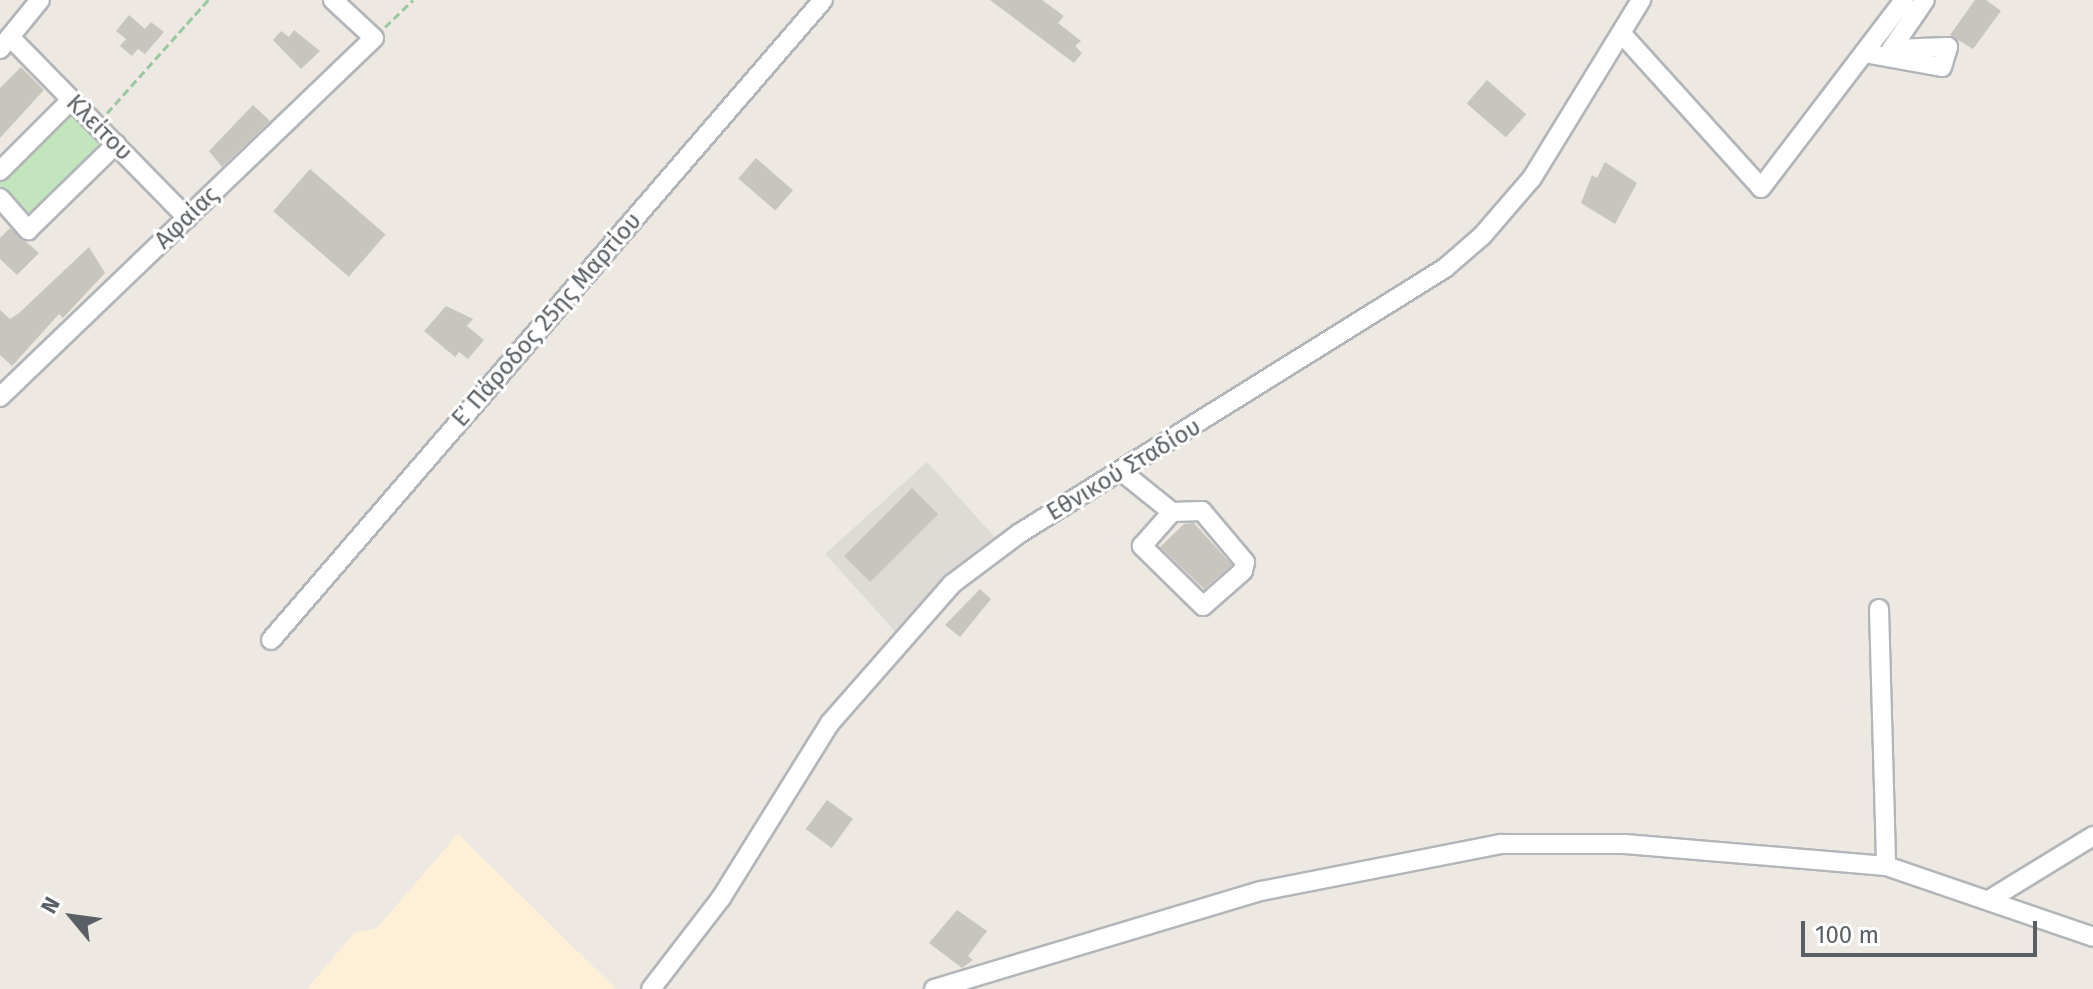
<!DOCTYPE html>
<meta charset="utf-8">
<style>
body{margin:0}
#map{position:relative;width:2093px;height:989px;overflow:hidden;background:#ede9e2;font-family:"Fira Sans",sans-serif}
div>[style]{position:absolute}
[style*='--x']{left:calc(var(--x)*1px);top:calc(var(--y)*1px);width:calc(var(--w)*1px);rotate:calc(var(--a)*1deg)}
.commercial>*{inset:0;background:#fdf0d7}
.industrial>*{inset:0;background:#dedbd6;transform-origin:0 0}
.green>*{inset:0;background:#c3e5be}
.building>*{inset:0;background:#c8c4be;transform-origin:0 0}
.path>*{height:3px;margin-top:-1.5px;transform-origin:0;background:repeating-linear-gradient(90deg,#99c8a1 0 8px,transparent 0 12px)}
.roads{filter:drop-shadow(2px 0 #b3b6b9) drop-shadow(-2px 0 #b3b6b9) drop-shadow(0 2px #b3b6b9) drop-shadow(0 -2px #b3b6b9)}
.minor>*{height:18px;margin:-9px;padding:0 9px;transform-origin:9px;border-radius:9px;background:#fff}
span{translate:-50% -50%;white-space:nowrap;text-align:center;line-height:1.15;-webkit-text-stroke:6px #fff;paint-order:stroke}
.street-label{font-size:24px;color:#5a5f63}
.north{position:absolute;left:32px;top:877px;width:80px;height:80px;-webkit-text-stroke:6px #fff;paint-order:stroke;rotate:299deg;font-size:22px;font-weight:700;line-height:32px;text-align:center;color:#5a5f63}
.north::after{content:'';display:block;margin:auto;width:28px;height:36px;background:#5a5f63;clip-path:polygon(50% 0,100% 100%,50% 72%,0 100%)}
.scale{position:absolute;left:1801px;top:921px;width:236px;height:36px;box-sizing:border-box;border:4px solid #5a5f63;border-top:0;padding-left:10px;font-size:24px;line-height:28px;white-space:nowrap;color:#5a5f63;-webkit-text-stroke:6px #fff;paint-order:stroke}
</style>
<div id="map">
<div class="commercial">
<i style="clip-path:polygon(458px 834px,616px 989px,307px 989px,354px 933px,377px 928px)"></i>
</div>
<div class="industrial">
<i style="left:927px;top:462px;width:112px;height:137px;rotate:48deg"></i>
</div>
<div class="green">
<i style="clip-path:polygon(67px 109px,105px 149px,27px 224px,0 195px,0 176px)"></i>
</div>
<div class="building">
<i style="clip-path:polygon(990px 0,1042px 0,1064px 16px,1058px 23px,1081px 41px,1075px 46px,1082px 53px,1074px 63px)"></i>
<i style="clip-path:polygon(1975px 0,1986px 0,2001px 11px,1973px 49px,1950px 35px)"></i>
<i style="clip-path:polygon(129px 15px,145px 29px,151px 22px,164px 32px,145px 54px,138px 49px,132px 56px,120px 46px,126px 39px,116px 31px)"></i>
<i style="clip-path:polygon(294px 30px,320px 51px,301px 69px,273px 40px,281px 31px,289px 37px)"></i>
<i style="clip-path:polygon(21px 67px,44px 90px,0 138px,0 88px)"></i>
<i style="left:1487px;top:80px;width:52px;height:31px;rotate:41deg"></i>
<i style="clip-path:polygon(253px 105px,270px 121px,222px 167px,209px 151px)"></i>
<i style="left:756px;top:158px;width:49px;height:27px;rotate:41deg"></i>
<i style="clip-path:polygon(1605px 162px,1637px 183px,1615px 224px,1581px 203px,1592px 175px,1597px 178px)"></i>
<i style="left:310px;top:169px;width:100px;height:56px;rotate:41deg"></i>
<i style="clip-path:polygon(10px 228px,39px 253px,17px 275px,0 259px,0 238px)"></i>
<i style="clip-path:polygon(89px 247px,105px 273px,63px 318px,59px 314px,12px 366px,0 355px,0 310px,10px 319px,19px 313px)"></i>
<i style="clip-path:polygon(446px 306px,473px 319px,467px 326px,484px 340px,468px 359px,459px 352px,455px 357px,424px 331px)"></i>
<i style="left:912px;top:488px;width:37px;height:96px;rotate:45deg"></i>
<i style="clip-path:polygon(1194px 523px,1232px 565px,1204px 589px,1160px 547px,1184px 524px)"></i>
<i style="clip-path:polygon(980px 589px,991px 599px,960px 637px,945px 625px)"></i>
<i style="left:827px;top:800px;width:32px;height:36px;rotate:36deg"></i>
<i style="clip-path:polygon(957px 910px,987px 931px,968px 956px,973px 960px,962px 968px,929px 943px)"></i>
</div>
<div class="path">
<i style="--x:385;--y:27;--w:39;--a:-44"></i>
<i style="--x:107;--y:113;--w:152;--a:-48.2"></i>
</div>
<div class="roads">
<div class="minor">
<i style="--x:1622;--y:34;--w:207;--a:47.9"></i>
<i style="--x:1761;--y:188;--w:236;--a:-52.7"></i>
<i style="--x:11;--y:38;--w:252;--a:45.6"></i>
<i style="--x:0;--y:49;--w:63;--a:-50.8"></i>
<i style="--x:1864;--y:53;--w:79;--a:10.2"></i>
<i style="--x:1942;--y:67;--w:21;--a:-73"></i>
<i style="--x:1948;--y:47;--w:56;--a:178"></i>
<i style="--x:1888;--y:54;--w:65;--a:-55.6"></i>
<i style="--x:0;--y:171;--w:100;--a:-45"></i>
<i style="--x:0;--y:198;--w:43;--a:48.8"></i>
<i style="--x:28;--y:230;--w:123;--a:-44.3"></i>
<i style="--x:0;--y:397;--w:518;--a:-43.83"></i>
<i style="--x:374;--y:38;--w:56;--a:-137.2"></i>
<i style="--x:1121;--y:471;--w:65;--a:38.8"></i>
<i style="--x:1172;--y:512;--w:30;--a:-2"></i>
<i style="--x:1202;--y:511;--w:67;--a:49.9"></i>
<i style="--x:1245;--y:562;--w:9;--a:103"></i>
<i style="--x:1243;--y:571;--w:53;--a:138.8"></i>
<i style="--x:1203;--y:606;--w:86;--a:-135.5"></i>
<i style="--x:1142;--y:546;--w:45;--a:-48.6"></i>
<i style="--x:1879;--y:609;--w:257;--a:88.4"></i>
<i style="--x:271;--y:640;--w:845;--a:-49.22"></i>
<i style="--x:1992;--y:898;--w:119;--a:-31.5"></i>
<i style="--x:651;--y:989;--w:115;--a:-52.4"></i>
<i style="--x:721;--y:898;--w:206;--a:-58.1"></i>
<i style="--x:830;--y:723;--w:185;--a:-48.7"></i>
<i style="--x:952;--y:584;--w:85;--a:-36.9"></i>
<i style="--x:1020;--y:533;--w:501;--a:-31.94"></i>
<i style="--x:1445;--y:268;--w:49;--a:-40.9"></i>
<i style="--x:1482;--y:236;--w:77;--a:-49.2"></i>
<i style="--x:1532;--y:178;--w:209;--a:-58.5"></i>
<i style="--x:934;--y:989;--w:341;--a:-16.7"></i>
<i style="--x:1261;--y:891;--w:245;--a:-11.1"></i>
<i style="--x:1501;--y:844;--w:124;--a:0"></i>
<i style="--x:1625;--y:844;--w:262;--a:4.8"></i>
<i style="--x:1886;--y:866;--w:219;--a:18.9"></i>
</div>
</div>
<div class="street-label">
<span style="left:99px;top:128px;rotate:45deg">Κλείτου</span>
<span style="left:187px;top:218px;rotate:-44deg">Αφαίας</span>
<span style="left:547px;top:320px;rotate:-49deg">Ε΄ Πάροδος 25ης Μαρτίου</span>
<span style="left:1124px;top:470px;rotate:-31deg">Εθνικού Σταδίου</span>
</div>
<div class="north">N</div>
<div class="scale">100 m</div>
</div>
